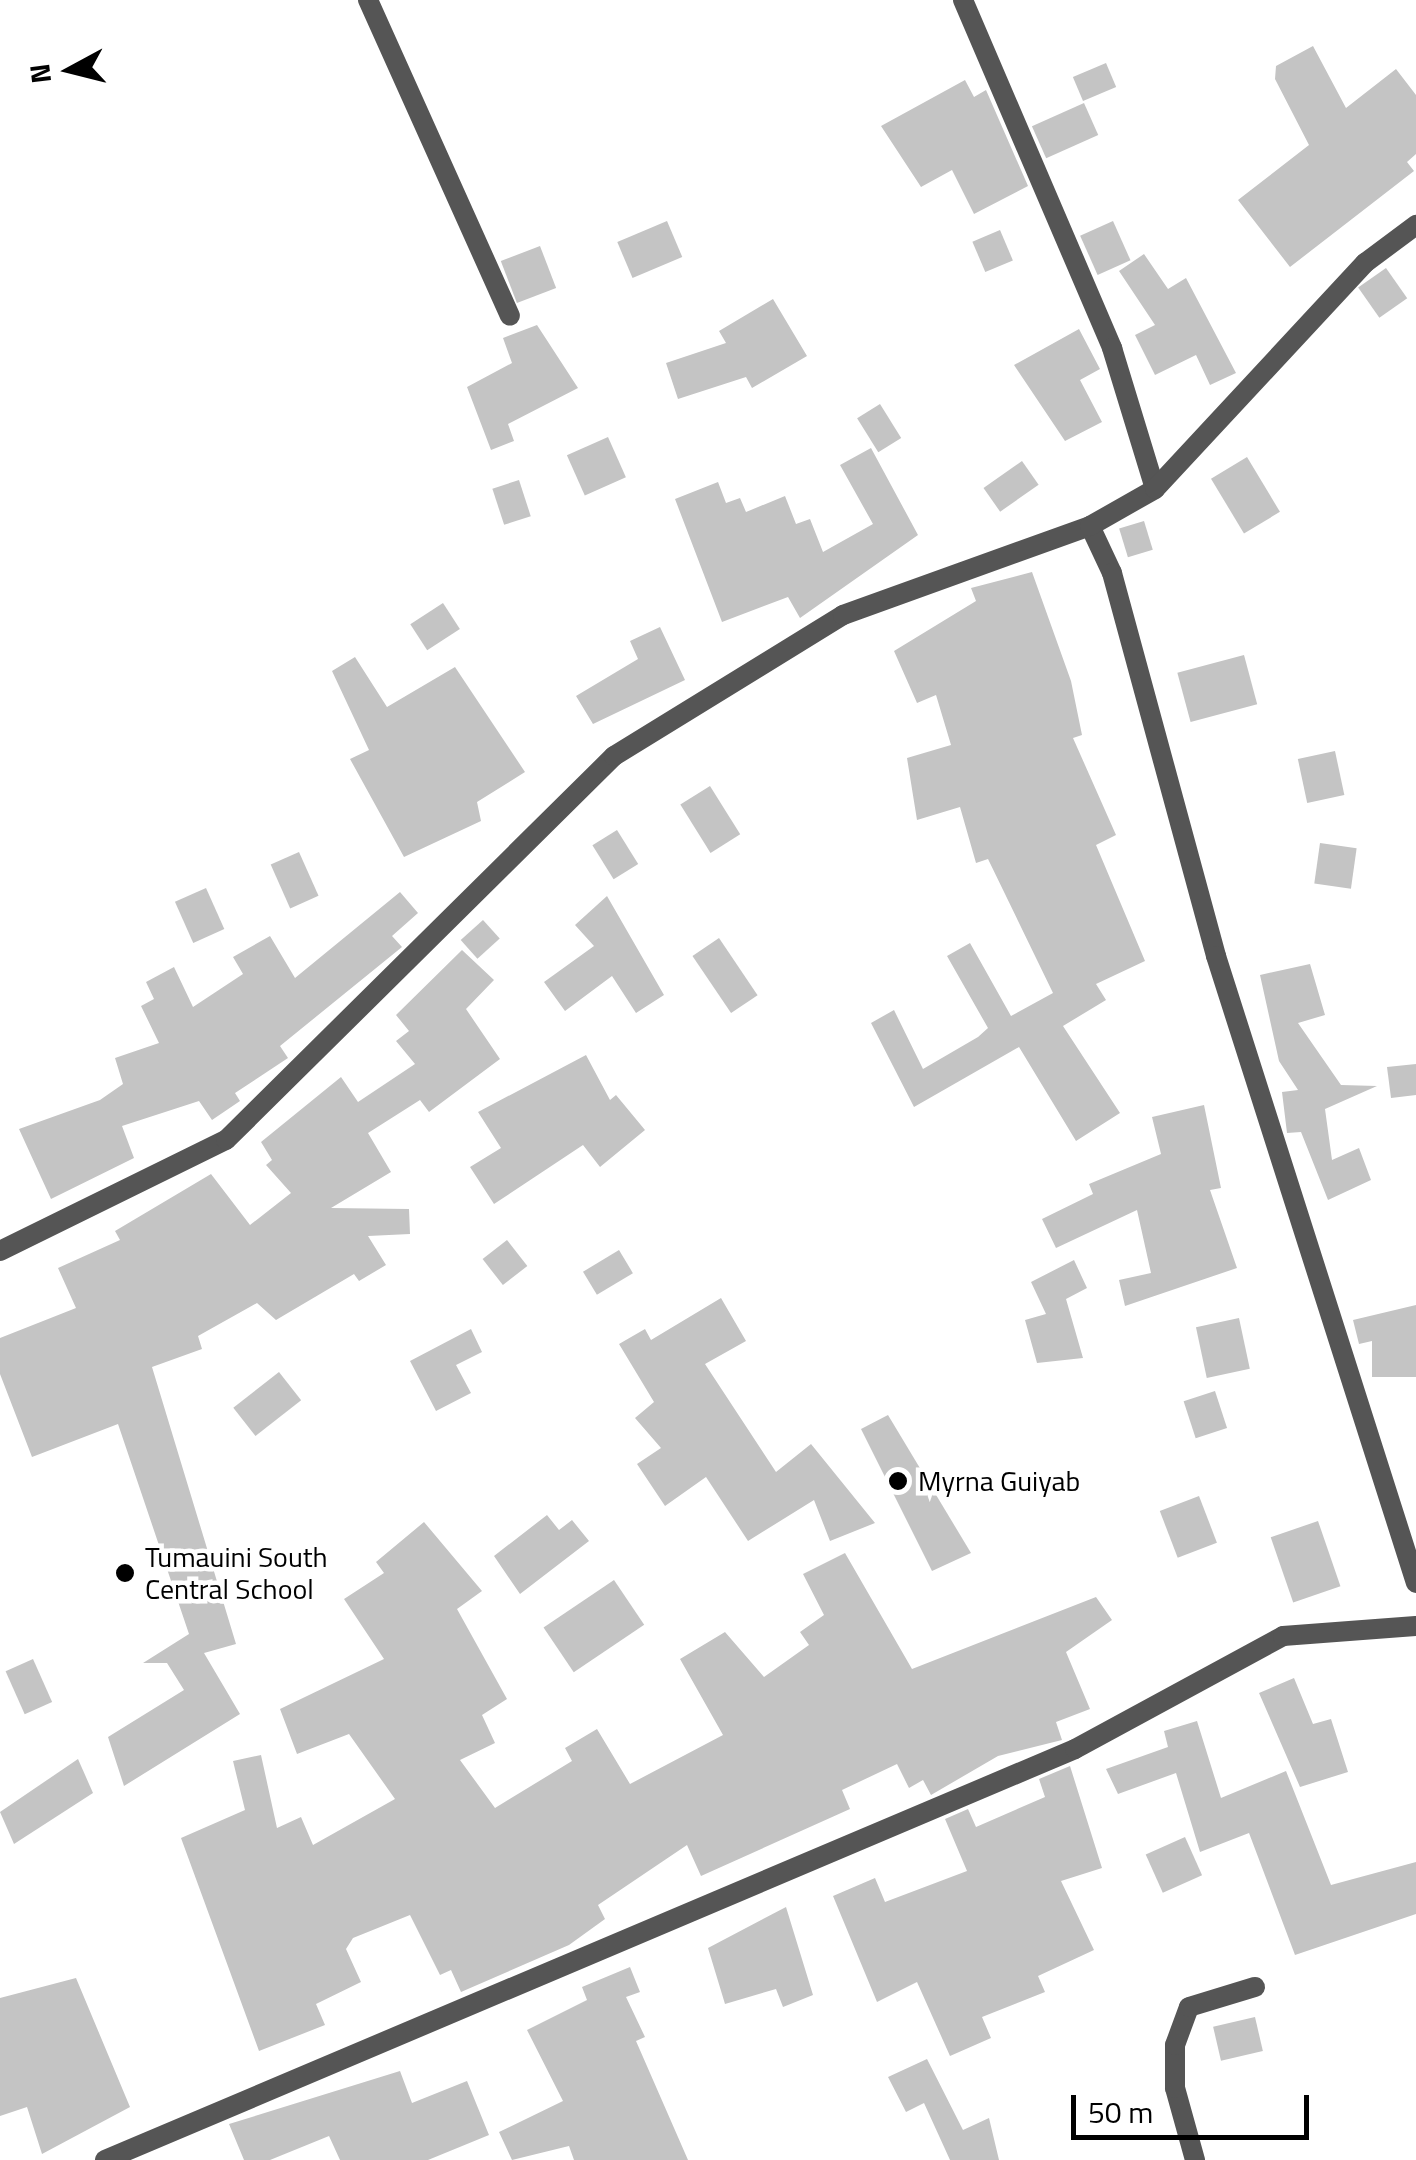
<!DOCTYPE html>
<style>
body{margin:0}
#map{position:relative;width:1416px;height:2160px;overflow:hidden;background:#fff;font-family:"Titillium Web",sans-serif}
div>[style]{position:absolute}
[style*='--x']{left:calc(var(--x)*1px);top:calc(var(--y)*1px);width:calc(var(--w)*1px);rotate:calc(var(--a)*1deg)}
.building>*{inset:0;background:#c4c4c4;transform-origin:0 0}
.street>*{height:20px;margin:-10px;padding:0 10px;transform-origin:10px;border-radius:10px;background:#555}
.dots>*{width:28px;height:28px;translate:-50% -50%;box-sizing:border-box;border:5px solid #fff;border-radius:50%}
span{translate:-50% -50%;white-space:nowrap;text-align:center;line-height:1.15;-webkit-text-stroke:9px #fff;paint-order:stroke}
.poi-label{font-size:28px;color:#000}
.left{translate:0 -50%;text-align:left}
.north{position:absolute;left:20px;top:20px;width:100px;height:100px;-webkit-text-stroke:8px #fff;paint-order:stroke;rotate:263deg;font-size:28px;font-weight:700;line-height:40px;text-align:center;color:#000}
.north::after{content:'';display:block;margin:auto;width:35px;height:45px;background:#000;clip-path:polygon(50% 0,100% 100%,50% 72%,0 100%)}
.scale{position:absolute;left:1071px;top:2095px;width:238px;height:45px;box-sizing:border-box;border:5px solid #000;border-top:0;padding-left:12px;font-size:30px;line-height:35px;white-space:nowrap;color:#000;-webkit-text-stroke:8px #fff;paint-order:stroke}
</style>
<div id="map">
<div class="building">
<i style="clip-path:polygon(1313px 46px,1346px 108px,1396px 69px,1416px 95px,1416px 154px,1407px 162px,1414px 171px,1290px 267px,1238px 200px,1309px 145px,1275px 79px,1276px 66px)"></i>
<i style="left:1106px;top:63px;width:26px;height:36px;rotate:67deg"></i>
<i style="clip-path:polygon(965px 80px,974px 97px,986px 90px,1028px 186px,974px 214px,952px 170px,921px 187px,881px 126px)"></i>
<i style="left:1084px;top:103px;width:35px;height:57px;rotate:66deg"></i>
<i style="left:667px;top:221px;width:39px;height:54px;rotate:67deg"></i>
<i style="left:1113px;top:221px;width:43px;height:36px;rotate:66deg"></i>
<i style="left:1000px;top:230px;width:33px;height:30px;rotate:67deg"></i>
<i style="left:540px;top:246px;width:45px;height:42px;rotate:69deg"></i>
<i style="clip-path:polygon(1144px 254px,1168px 289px,1186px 278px,1236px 373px,1210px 385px,1196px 355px,1155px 375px,1135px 335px,1155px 325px,1119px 271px)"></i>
<i style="left:1386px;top:268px;width:37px;height:34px;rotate:55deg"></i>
<i style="clip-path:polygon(773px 299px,807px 356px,752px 388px,746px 377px,678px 399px,666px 363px,726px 343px,719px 331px)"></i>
<i style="clip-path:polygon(537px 325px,578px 388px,508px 424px,514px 441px,491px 450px,467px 387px,512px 363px,503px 338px)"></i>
<i style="clip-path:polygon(1079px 329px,1100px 369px,1080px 380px,1102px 422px,1065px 441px,1014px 365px)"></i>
<i style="left:880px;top:404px;width:40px;height:27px;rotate:58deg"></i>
<i style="left:608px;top:437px;width:44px;height:45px;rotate:66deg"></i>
<i style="clip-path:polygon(871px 448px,918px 535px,800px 618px,788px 597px,722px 622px,675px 499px,718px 482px,726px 503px,740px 498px,746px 512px,785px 496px,796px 524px,810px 519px,823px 552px,873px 524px,840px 465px)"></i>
<i style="left:1247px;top:457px;width:64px;height:42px;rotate:59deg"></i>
<i style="left:1022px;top:461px;width:29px;height:47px;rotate:55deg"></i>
<i style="left:519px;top:480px;width:38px;height:28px;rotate:72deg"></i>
<i style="left:1144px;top:521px;width:30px;height:26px;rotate:73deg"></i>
<i style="clip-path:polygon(1032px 572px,1071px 681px,1082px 735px,1073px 738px,1116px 835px,1096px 845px,1145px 961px,1096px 984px,1106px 1000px,1063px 1026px,1120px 1113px,1076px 1141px,1019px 1047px,914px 1107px,871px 1023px,894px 1010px,923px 1069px,978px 1037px,988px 1028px,947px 956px,970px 943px,1011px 1016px,1053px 993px,988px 859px,976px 863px,960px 807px,917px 820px,907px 758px,951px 745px,936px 695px,917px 703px,894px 651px,976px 601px,971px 588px)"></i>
<i style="left:443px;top:603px;width:31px;height:39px;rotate:57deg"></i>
<i style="clip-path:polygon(660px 627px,685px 680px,593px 724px,576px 696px,638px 659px,630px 641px)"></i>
<i style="left:1244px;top:655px;width:51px;height:69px;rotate:75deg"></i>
<i style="clip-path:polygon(355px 657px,387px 707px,455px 667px,525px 772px,477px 802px,481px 821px,404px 857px,350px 759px,369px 750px,332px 671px)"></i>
<i style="left:1335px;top:751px;width:45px;height:38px;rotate:78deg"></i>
<i style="left:710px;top:786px;width:57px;height:35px;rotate:58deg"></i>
<i style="left:617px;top:830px;width:40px;height:29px;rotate:58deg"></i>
<i style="left:1320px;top:843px;width:37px;height:41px;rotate:8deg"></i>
<i style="left:299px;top:852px;width:48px;height:31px;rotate:66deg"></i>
<i style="left:206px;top:888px;width:45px;height:34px;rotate:66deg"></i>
<i style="clip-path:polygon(400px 892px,418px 913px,392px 936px,402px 947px,280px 1046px,288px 1058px,235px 1093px,240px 1101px,212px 1120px,199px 1101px,122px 1126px,134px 1158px,51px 1199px,19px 1129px,100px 1100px,123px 1084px,115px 1058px,159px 1043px,141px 1006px,154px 999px,146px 982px,174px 967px,193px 1007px,243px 974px,233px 957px,270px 936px,295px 978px)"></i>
<i style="clip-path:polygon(607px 896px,664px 995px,636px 1013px,612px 976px,565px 1011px,544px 982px,594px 946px,575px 925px)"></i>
<i style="left:483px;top:920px;width:25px;height:30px;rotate:48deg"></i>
<i style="left:719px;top:938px;width:69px;height:32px;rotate:56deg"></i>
<i style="clip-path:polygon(462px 950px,494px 980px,466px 1009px,500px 1059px,429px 1112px,420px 1100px,368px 1133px,391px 1172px,331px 1208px,409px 1209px,410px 1234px,368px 1236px,386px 1265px,359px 1281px,354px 1274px,276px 1320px,257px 1303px,198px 1336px,202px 1349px,152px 1367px,236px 1644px,204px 1653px,240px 1714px,124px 1786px,108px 1737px,184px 1690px,167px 1663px,143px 1663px,189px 1634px,118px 1424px,32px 1457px,0 1374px,0 1338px,76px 1308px,58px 1268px,120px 1240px,115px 1231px,211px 1174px,250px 1225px,291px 1193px,266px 1165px,272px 1160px,261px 1142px,341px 1077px,358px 1102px,415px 1064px,396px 1041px,409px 1031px,396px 1015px)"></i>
<i style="clip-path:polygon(1310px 964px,1325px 1015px,1298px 1023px,1341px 1085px,1377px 1086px,1325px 1109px,1332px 1160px,1359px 1148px,1371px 1180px,1328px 1200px,1301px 1132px,1287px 1133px,1282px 1092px,1298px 1090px,1279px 1061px,1260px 975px)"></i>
<i style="clip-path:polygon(586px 1055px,610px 1100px,616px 1095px,645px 1130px,600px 1167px,583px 1145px,494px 1204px,470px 1167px,501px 1148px,478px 1112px)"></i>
<i style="clip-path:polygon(1416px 1064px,1416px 1095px,1391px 1098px,1387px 1067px)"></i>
<i style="clip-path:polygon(1204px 1105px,1221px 1188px,1210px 1190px,1237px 1268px,1125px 1306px,1119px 1280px,1151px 1273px,1137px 1210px,1056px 1248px,1042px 1219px,1093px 1194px,1089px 1184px,1161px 1154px,1152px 1117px)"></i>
<i style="left:507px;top:1240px;width:33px;height:31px;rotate:52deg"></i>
<i style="left:619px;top:1250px;width:27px;height:42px;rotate:59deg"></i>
<i style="clip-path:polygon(1074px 1260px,1087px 1288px,1066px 1299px,1083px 1358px,1037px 1363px,1025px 1320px,1046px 1314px,1031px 1282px)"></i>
<i style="clip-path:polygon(721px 1298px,746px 1341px,705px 1364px,776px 1472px,811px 1444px,875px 1523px,830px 1541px,814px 1500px,748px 1541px,706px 1477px,665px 1506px,637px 1464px,661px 1448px,635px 1418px,654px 1402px,619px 1344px,645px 1329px,651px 1340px)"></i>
<i style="clip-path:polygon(1416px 1305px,1416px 1377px,1372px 1377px,1372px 1341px,1359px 1344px,1353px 1320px)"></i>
<i style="left:1239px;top:1318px;width:52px;height:44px;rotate:78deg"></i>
<i style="clip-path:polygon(471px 1329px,482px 1352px,456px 1365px,471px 1393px,436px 1411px,410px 1361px)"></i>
<i style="left:279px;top:1372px;width:36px;height:58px;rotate:52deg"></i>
<i style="left:1215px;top:1391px;width:39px;height:33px;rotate:72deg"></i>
<i style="clip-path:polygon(888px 1415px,971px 1553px,932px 1571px,861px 1429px)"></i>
<i style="left:1199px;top:1496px;width:50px;height:42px;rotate:69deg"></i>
<i style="clip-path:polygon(547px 1515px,559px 1530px,572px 1520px,589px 1541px,520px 1594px,494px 1556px)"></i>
<i style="left:1318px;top:1521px;width:69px;height:50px;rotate:71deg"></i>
<i style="clip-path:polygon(424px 1522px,482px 1591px,457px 1609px,507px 1699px,482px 1715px,495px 1743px,460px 1760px,495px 1808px,572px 1761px,565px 1748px,597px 1729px,630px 1784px,723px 1735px,680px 1659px,725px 1632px,764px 1677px,809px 1645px,800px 1632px,824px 1615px,803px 1574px,845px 1553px,912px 1669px,1096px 1597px,1112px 1620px,1066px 1652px,1090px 1709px,1056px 1722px,1062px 1740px,998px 1756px,931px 1795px,923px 1780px,909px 1788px,897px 1764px,842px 1790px,850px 1809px,701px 1876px,687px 1845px,598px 1905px,605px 1919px,569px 1945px,461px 1992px,451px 1970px,440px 1975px,410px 1915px,353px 1938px,346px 1949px,361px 1982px,316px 2004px,325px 2025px,259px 2051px,181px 1838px,245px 1810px,233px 1761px,261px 1755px,277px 1828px,301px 1817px,313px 1845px,395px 1799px,349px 1734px,297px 1754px,280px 1709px,384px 1659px,344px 1599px,384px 1573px,376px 1562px)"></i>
<i style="left:614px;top:1580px;width:54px;height:85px;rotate:56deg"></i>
<i style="left:33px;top:1659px;width:47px;height:30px;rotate:66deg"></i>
<i style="clip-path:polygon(1294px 1678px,1313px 1724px,1331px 1719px,1348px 1772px,1300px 1787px,1259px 1693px)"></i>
<i style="clip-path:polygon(1197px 1721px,1221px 1798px,1286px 1771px,1331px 1885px,1416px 1862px,1416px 1914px,1295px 1955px,1249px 1833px,1200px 1852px,1176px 1773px,1118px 1794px,1106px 1769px,1168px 1747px,1164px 1731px)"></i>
<i style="clip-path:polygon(78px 1759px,93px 1793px,14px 1844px,0 1812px)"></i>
<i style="clip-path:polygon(1070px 1766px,1102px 1868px,1061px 1881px,1094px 1950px,1038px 1976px,1045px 1992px,982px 2017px,991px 2038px,950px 2056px,917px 1982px,877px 2002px,833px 1896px,875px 1878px,885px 1902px,967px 1871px,945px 1819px,968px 1809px,976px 1827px,1045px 1797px,1039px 1779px)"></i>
<i style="left:1185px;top:1837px;width:42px;height:43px;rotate:66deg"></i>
<i style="clip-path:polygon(786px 1907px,813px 1995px,783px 2007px,776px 1989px,725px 2004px,708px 1948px)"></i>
<i style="clip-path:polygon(630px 1967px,640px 1992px,626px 1997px,645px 2037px,636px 2041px,688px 2160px,574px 2160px,569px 2146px,512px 2160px,499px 2132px,563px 2101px,527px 2030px,587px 2000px,582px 1987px)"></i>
<i style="clip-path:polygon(76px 1978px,130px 2107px,42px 2154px,27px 2107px,0 2116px,0 1998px)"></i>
<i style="left:1255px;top:2017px;width:35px;height:43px;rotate:77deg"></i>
<i style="clip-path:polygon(927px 2059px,963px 2130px,989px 2118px,999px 2160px,950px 2160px,924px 2103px,906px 2112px,888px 2077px)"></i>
<i style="clip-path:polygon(400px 2071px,412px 2103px,467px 2081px,489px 2135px,428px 2160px,340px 2160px,329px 2136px,270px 2160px,244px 2160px,229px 2124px)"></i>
</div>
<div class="street">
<i style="--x:368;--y:0;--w:346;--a:65.8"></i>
<i style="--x:963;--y:0;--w:379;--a:66.8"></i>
<i style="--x:1112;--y:348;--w:147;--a:73"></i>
<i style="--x:1090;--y:526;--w:52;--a:64.9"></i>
<i style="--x:1112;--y:573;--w:397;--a:74.8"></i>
<i style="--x:1216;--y:956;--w:658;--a:72.31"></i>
<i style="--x:0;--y:1251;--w:252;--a:-26.2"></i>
<i style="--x:226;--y:1140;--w:546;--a:-44.7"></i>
<i style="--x:614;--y:756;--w:269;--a:-31.6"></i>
<i style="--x:843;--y:615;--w:263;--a:-19.8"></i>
<i style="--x:1090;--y:526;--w:75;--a:-29.6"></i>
<i style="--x:1155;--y:489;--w:309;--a:-47.1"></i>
<i style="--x:1365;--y:263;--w:64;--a:-36.7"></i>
<i style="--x:105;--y:2160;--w:1053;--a:-22.96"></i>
<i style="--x:1075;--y:1749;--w:237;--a:-28.5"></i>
<i style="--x:1283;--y:1636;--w:133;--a:-4.3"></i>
<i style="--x:1195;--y:2160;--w:75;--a:-105.5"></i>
<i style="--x:1175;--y:2088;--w:43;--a:-90"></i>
<i style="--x:1175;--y:2045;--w:40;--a:-69.8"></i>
<i style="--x:1189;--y:2007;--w:69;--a:-16.9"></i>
</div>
<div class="dots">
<i style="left:898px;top:1481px;background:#000"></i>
<i style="left:125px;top:1573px;background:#000"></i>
</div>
<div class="poi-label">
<span class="left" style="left:918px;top:1481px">Myrna Guiyab</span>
<span class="left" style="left:145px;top:1573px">Tumauini South<br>Central School</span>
</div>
<div class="north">N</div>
<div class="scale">50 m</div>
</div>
